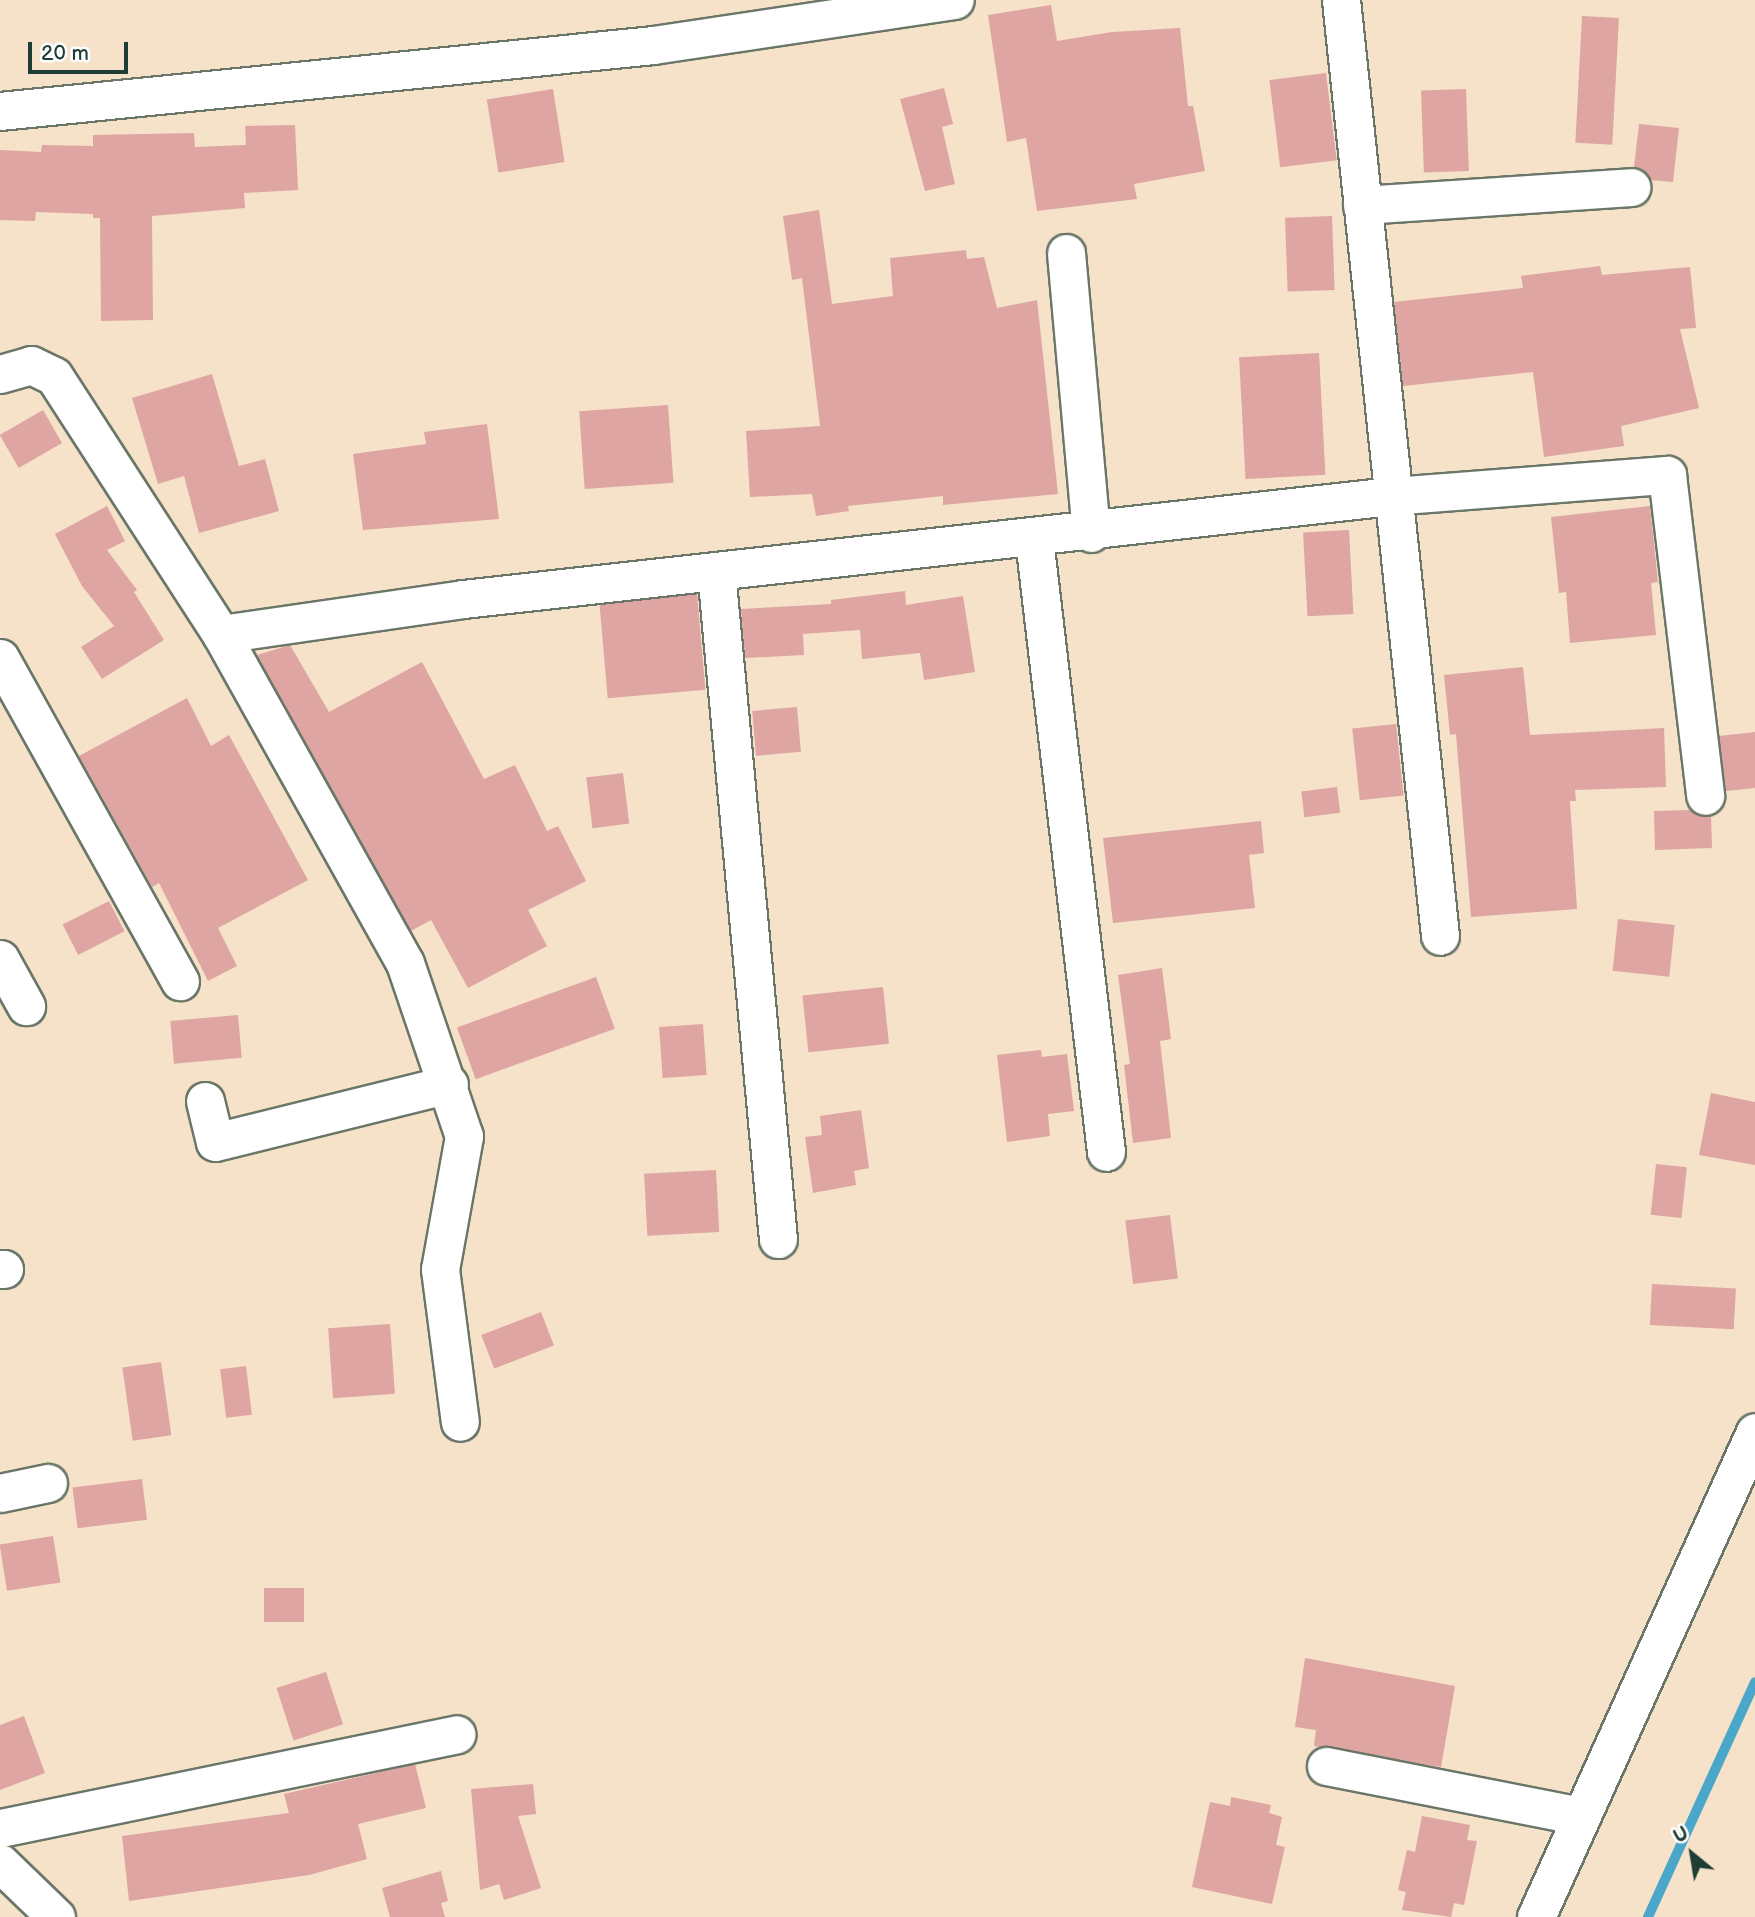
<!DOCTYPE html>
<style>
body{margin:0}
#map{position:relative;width:1755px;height:1917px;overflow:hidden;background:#f5e2c8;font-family:"Balsamiq Sans",sans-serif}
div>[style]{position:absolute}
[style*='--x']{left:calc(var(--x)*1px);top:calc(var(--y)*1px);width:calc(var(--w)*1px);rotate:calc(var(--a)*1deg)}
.stream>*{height:10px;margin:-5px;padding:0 5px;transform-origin:5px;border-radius:5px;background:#4ba7c9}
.building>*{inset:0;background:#dea5a2;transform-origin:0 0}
.roads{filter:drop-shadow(2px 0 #6a7768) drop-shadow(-2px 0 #6a7768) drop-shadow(0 2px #6a7768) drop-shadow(0 -2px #6a7768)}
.minor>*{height:37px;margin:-18.5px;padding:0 18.5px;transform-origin:18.5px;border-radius:18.5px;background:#fff}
span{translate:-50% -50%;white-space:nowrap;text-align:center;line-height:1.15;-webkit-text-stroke:7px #fff;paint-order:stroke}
.north{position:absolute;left:1657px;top:1819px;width:70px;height:70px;-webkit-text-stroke:5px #fff;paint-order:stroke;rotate:330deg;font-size:19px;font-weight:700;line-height:28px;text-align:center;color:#1f3d34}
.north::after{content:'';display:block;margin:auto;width:24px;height:32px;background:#1f3d34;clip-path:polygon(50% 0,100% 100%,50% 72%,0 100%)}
.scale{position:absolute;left:28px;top:42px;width:100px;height:32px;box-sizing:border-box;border:4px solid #1f3d34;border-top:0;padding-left:9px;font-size:21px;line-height:24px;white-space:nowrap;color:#1f3d34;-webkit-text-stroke:5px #fff;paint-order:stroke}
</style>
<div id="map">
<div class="stream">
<i style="--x:1648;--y:1917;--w:258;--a:-65.5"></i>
</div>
<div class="building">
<i style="clip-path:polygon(1051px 5px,1057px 41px,1112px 32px,1180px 28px,1188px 106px,1193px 106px,1205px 171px,1134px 184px,1137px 199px,1037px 211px,1026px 138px,1007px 142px,988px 15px)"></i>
<i style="left:1582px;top:16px;width:37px;height:127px;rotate:3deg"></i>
<i style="left:1326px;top:73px;width:88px;height:57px;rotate:83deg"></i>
<i style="clip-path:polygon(944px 88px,953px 124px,942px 127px,955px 184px,925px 191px,900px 99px)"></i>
<i style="left:553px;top:89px;width:74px;height:67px;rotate:81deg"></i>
<i style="left:1466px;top:89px;width:82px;height:45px;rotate:88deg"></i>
<i style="clip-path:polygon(1639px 124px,1679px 128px,1673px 182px,1650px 180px,1634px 167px)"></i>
<i style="clip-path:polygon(295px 125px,298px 190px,244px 193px,245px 208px,152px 216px,153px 320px,101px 321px,100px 218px,93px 218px,93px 214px,36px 212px,35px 221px,0 220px,0 150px,41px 152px,42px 145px,93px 146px,93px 135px,194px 133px,195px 147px,246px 145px,245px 126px)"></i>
<i style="clip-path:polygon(819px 210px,832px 304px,893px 296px,890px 258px,966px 250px,967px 259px,984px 257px,997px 308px,1037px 300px,1058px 494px,943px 505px,943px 496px,848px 506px,849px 511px,816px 516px,812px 494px,750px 497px,746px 431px,820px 426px,802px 278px,792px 280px,783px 216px)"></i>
<i style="left:1332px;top:216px;width:74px;height:47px;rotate:88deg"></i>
<i style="clip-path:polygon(1600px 266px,1602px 275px,1690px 267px,1696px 328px,1680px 329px,1699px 408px,1621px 426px,1624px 446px,1544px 457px,1533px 372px,1403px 386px,1394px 302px,1523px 288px,1521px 276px)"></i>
<i style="left:1319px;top:353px;width:122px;height:80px;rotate:87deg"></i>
<i style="clip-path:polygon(212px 374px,239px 466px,265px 459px,279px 511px,199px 533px,184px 476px,158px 484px,132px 398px)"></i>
<i style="left:668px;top:405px;width:78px;height:89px;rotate:86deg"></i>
<i style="left:43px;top:410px;width:38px;height:50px;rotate:60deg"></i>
<i style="clip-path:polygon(487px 424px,499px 519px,363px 530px,353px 454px,426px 444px,424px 432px)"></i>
<i style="clip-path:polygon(107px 506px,125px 541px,107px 550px,137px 590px,134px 592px,164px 640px,102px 679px,81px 647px,114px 626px,82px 586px,55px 534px)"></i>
<i style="clip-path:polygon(1650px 506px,1658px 582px,1651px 583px,1656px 635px,1570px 643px,1566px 592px,1559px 593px,1551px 517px)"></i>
<i style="left:1349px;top:530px;width:84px;height:46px;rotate:87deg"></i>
<i style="clip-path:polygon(905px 591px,906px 605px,963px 596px,975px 672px,924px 680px,920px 653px,862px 659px,860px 630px,803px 634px,804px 655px,745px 658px,741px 609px,831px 604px,831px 600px)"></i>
<i style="left:697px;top:594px;width:96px;height:98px;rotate:85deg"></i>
<i style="clip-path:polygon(290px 645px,329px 712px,422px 662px,484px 779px,515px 765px,547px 831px,558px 826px,586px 881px,528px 910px,547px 946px,468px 988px,431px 920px,411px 931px,257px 655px)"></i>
<i style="clip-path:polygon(1523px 667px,1530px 735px,1664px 728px,1666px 787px,1575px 790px,1576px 801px,1570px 801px,1577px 909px,1471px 917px,1456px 734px,1450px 735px,1444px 675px)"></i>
<i style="clip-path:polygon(187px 698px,211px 746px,229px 735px,308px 880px,218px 928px,237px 966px,208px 981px,159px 883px,152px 887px,79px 756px)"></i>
<i style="left:797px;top:707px;width:45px;height:45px;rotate:85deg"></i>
<i style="left:1396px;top:724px;width:72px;height:44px;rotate:84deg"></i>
<i style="clip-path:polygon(1755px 732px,1755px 788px,1726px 791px,1719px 736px)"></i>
<i style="left:623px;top:773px;width:51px;height:37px;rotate:83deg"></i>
<i style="left:1337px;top:787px;width:26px;height:36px;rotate:83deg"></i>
<i style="clip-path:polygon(1690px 810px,1711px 816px,1712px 848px,1655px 850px,1654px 811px)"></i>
<i style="clip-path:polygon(1261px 821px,1264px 853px,1249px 855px,1255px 908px,1113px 923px,1103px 838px)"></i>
<i style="left:109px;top:901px;width:34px;height:52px;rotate:63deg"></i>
<i style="left:1618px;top:919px;width:57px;height:52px;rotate:6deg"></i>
<i style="clip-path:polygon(1162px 968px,1171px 1039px,1160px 1041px,1171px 1138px,1133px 1143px,1124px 1065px,1130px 1064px,1118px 975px)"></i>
<i style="left:596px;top:977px;width:55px;height:148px;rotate:70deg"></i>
<i style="left:883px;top:987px;width:57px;height:81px;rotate:84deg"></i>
<i style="left:238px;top:1015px;width:43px;height:68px;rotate:85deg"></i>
<i style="left:703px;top:1024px;width:51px;height:44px;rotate:86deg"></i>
<i style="clip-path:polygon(1041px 1050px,1042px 1057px,1067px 1054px,1074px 1111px,1048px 1114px,1050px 1136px,1007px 1142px,997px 1055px)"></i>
<i style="clip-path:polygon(1711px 1093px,1755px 1102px,1755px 1165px,1699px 1155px)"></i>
<i style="clip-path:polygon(861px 1110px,869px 1168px,854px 1171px,856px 1185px,813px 1193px,805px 1137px,822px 1135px,820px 1116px)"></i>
<i style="left:1656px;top:1164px;width:31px;height:51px;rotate:6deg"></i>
<i style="left:716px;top:1170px;width:62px;height:72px;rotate:87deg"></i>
<i style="left:1170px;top:1215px;width:64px;height:45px;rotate:83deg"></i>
<i style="left:1652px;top:1284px;width:84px;height:41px;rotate:3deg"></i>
<i style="left:541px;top:1312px;width:36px;height:64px;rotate:69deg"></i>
<i style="left:390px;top:1324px;width:70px;height:62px;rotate:86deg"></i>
<i style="left:161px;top:1362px;width:74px;height:39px;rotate:82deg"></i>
<i style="left:246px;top:1366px;width:49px;height:26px;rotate:83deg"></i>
<i style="left:142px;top:1479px;width:41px;height:70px;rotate:83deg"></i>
<i style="left:53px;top:1536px;width:47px;height:54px;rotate:81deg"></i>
<i style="left:264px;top:1588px;width:40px;height:34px"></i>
<i style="clip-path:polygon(1305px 1658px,1455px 1686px,1441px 1767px,1314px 1746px,1316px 1730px,1295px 1727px)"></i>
<i style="left:326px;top:1672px;width:55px;height:52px;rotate:72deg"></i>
<i style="clip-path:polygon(24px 1716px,45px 1773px,0 1790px,0 1725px)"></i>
<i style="clip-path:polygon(415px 1764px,426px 1808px,358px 1824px,367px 1859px,309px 1875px,129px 1901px,122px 1836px,289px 1813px,284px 1794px)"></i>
<i style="clip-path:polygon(533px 1784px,536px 1814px,518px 1816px,541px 1888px,504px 1900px,499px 1884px,480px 1890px,471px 1789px)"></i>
<i style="clip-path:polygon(1231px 1797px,1271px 1805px,1269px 1813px,1282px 1817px,1276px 1845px,1285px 1847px,1272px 1904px,1192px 1887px,1210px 1802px,1230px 1806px)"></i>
<i style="clip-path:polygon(1422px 1816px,1470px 1825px,1467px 1840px,1477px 1841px,1464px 1905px,1454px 1903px,1451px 1917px,1402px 1910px,1406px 1892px,1398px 1890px,1407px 1850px,1415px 1852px)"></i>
<i style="clip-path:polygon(441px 1871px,448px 1901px,441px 1903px,445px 1917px,390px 1917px,382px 1888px)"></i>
</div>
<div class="roads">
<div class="minor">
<i style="--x:1341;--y:0;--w:941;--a:83.96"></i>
<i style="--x:0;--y:111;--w:656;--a:-5.77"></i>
<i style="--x:653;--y:45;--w:305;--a:-8.5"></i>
<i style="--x:1362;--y:205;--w:270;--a:-3.8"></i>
<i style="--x:1066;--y:253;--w:281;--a:84.9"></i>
<i style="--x:0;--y:374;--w:32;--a:-16"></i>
<i style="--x:31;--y:365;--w:25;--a:26"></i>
<i style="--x:54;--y:376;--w:307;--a:57.1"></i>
<i style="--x:221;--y:634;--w:377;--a:60.8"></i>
<i style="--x:405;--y:963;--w:183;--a:71.2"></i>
<i style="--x:464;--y:1136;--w:135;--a:100.2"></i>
<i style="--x:440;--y:1269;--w:154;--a:82.6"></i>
<i style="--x:1034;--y:539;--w:617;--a:83.3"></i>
<i style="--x:716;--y:571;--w:671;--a:84.7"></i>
<i style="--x:221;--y:634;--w:245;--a:-8.2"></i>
<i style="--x:463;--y:599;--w:935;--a:-6.33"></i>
<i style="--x:1392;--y:496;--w:276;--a:-4.4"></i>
<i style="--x:1667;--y:475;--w:323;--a:83.2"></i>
<i style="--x:0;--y:658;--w:370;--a:60.9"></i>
<i style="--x:0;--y:959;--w:54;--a:61"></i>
<i style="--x:205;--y:1101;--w:42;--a:76.3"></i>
<i style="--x:215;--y:1142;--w:241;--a:-13.9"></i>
<i style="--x:0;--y:1269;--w:4;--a:0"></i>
<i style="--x:0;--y:1493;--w:49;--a:-11.8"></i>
<i style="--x:1326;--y:1766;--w:260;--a:11.1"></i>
<i style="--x:0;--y:1828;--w:466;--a:-11.6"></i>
<i style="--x:0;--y:1863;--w:78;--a:44"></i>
<i style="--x:1536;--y:1917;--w:532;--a:-65.7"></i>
</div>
</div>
<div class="north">U</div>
<div class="scale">20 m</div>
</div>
